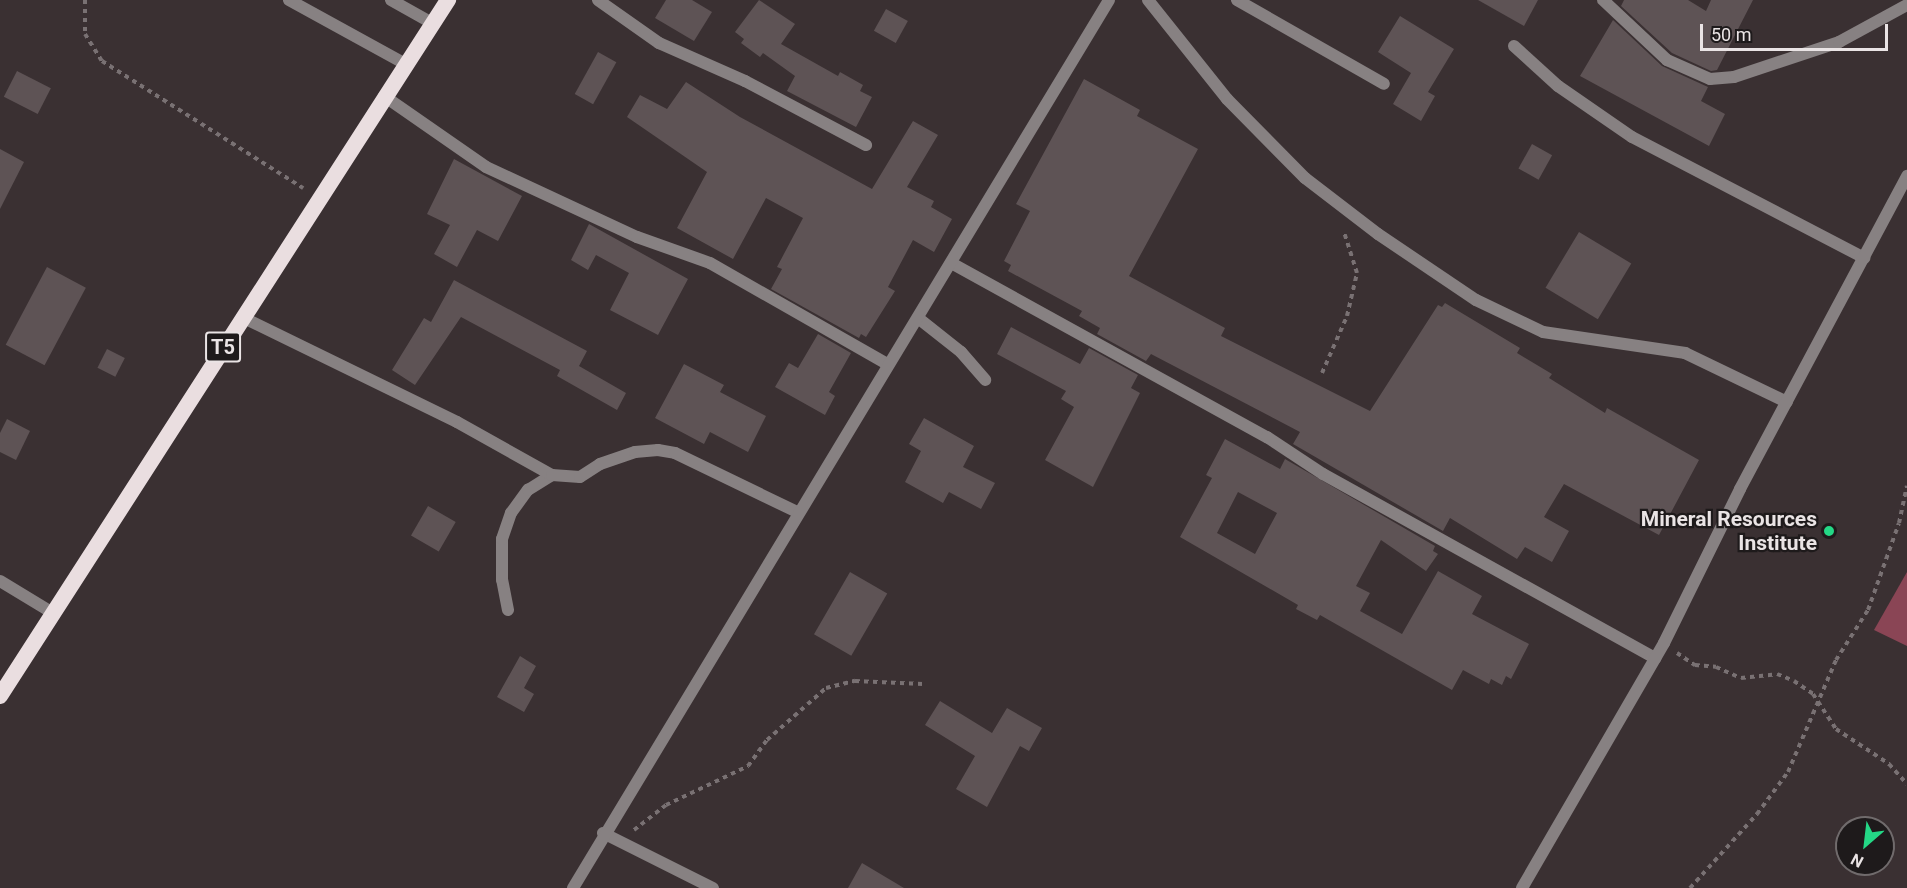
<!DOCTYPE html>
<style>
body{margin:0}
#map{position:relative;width:1907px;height:888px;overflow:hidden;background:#3a3032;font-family:Roboto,sans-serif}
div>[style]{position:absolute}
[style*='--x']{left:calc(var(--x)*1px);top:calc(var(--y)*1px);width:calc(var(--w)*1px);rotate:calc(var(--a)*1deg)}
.green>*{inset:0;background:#8a4555}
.building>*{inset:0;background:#5e5355;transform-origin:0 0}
.path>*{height:4px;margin-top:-2px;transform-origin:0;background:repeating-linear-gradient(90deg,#797173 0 4.5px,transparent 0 9px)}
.service>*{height:12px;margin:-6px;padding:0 6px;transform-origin:6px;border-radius:6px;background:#878182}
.minor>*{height:12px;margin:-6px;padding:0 6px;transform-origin:6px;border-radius:6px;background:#878182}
.trunk>*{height:16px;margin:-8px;padding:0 8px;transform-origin:8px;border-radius:8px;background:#eadee0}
.dots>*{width:16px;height:16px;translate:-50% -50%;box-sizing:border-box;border:3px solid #1e1a1b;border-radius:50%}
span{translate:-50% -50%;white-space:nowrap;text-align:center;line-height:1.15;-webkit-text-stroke:4.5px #1e1a1b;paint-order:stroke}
.shield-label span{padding:2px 4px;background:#1e1a1b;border:2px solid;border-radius:4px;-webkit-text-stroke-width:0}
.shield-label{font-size:20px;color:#eae4e5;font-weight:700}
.poi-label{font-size:21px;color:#eae4e5;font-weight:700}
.right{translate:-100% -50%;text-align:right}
.north{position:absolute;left:1835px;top:816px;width:60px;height:60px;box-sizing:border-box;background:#1e1a1b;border:2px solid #706b6c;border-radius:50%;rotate:208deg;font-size:16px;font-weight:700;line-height:24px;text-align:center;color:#eae4e5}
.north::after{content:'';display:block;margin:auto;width:21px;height:27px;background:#24d886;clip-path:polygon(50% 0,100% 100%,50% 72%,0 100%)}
.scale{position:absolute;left:1700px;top:24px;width:188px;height:27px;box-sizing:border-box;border:3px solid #eae4e5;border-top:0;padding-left:8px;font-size:18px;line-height:21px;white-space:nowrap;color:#eae4e5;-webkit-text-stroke:4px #1e1a1b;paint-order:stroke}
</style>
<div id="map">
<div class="green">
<i style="clip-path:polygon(1907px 572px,1907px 646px,1874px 630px)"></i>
</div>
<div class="building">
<i style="clip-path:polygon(666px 0,692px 0,712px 12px,694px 41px,655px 18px)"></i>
<i style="clip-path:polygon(759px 0,795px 24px,781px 44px,838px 76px,840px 72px,863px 85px,860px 91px,872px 97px,856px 127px,787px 91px,795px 76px,763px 53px,760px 57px,741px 43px,744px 39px,735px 32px)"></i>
<i style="clip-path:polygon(1478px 0,1538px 0,1524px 26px)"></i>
<i style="clip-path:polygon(1624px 0,1688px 0,1706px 11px,1711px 0,1753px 0,1717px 70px,1711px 71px,1672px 53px,1621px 6px)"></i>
<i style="left:886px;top:9px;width:25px;height:25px;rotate:29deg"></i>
<i style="clip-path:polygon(1400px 16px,1454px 49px,1428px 92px,1435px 96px,1421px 121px,1393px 104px,1411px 73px,1378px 52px)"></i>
<i style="clip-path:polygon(1613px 20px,1662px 66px,1708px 87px,1701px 101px,1725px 114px,1709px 146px,1580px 76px)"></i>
<i style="left:598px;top:52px;width:21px;height:48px;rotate:29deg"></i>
<i style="left:17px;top:71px;width:38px;height:29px;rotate:27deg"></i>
<i style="clip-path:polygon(1084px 79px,1140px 110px,1137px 116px,1198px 149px,1129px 276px,1225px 328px,1221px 336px,1370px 411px,1438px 305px,1442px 307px,1445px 303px,1520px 348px,1517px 353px,1552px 374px,1549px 378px,1605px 413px,1607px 408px,1699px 460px,1659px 535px,1564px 484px,1544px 517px,1569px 531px,1552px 562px,1525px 547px,1517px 559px,1450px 518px,1443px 531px,1293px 444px,1300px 432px,1151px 354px,1146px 361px,1097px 334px,1100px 328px,1079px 316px,1082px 311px,1008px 271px,1011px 265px,1004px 261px,1030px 211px,1016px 204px)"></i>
<i style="clip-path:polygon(686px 82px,740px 117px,872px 189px,913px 121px,938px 135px,907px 187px,934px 201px,931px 207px,952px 219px,934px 252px,913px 240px,888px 287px,895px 291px,866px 337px,861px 334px,859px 338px,771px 289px,782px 269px,777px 267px,803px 218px,766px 198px,733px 259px,677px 228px,707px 172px,627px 117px,640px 95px,667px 109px)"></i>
<i style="left:1532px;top:144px;width:23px;height:28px;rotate:29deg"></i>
<i style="clip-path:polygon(0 149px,24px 162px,0 209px)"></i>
<i style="clip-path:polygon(454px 159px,522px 196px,498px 241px,477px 230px,457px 267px,434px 254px,450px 225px,427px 214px)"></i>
<i style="clip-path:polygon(589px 224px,688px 279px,658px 335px,610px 310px,629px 273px,596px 255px,588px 270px,571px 260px)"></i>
<i style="left:1579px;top:232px;width:61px;height:65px;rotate:31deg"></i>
<i style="left:47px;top:267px;width:44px;height:88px;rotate:28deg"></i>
<i style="clip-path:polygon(454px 280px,587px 351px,579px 366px,626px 393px,617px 410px,557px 376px,560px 370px,461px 317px,415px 385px,392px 370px,424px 318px,431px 322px)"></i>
<i style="clip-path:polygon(1011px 327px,1080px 364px,1089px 348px,1138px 375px,1131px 388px,1140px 393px,1093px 487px,1045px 460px,1074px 407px,1061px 399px,1066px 391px,997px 354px)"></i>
<i style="clip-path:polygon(818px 334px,851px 353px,829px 392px,835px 396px,825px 415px,775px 387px,789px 363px,798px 368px)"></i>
<i style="left:107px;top:349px;width:20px;height:21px;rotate:27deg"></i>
<i style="clip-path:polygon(684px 364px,724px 385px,720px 392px,766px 416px,748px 452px,710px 432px,704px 444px,655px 418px)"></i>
<i style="clip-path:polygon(924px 418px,974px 446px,963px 467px,995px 483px,981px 509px,949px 492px,943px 503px,905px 482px,921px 451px,909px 444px)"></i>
<i style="clip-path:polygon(7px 419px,30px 431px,16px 460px,0 452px,0 433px)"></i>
<i style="clip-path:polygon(evenodd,1225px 439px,1280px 469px,1285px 459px,1435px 546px,1433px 551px,1438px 554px,1426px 571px,1381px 540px,1356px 586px,1370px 593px,1360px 611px,1402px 634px,1438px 571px,1482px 596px,1472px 614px,1529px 644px,1511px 679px,1506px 676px,1502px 685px,1491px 679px,1489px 684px,1463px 670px,1452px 690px,1320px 615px,1317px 620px,1296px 609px,1298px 605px,1180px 537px,1212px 478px,1206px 475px,1225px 439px,1238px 492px,1277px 513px,1255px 554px,1217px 533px,1238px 492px)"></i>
<i style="left:428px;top:506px;width:32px;height:34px;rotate:30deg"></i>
<i style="left:850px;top:572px;width:43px;height:72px;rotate:30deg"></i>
<i style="clip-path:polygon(520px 656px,536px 666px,524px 688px,534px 694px,524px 712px,497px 697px)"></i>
<i style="clip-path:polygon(940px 701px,992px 733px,1007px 708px,1042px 728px,1029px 751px,1020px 746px,987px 807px,956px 789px,975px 756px,925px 725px)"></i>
<i style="clip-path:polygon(862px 863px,904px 888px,848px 888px)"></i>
</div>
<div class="path">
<i style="--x:85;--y:0;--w:34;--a:90"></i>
<i style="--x:85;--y:34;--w:32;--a:58"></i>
<i style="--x:102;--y:61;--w:238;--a:32.3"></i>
<i style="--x:1322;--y:373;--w:62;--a:-66.3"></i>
<i style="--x:1347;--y:316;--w:44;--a:-76.9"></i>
<i style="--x:1357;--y:273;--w:43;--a:-107.6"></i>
<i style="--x:1677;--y:653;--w:22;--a:34"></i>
<i style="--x:1695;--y:665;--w:21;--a:5"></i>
<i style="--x:1716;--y:667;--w:27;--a:24"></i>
<i style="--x:1741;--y:678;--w:36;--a:-6"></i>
<i style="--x:1777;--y:674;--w:18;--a:22"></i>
<i style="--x:1794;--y:681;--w:23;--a:34"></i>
<i style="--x:1813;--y:694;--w:42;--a:56.7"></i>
<i style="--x:1836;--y:729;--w:64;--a:33.4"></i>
<i style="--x:1889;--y:764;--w:27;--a:48"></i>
<i style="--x:634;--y:830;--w:41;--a:-38"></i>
<i style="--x:666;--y:805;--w:91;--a:-25.4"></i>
<i style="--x:748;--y:766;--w:32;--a:-54"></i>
<i style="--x:767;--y:740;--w:79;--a:-41.4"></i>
<i style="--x:826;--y:688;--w:30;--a:-14"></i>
<i style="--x:855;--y:681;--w:68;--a:2.5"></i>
<i style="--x:1690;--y:888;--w:100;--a:-47.8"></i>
<i style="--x:1757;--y:814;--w:52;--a:-53.6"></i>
<i style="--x:1788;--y:772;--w:122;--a:-66.8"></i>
<i style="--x:1836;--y:660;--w:59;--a:-57.4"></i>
<i style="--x:1868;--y:610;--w:92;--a:-70.4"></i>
<i style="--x:1899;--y:523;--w:38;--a:-78"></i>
</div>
<div class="service">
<i style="--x:391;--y:0;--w:47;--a:29.3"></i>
<i style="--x:918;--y:318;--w:55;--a:38.3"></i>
<i style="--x:961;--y:352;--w:37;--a:49"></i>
<i style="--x:508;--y:610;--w:31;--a:-101"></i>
<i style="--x:502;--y:580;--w:41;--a:-90"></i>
<i style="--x:502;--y:539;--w:28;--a:-71"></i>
<i style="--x:511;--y:513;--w:29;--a:-54"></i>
<i style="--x:528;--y:490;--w:28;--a:-32"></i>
<i style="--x:603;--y:833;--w:123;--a:26.6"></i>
</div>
<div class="minor">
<i style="--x:289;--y:0;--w:135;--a:28.8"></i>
<i style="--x:598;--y:0;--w:75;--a:35.2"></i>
<i style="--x:659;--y:43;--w:94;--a:23.8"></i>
<i style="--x:745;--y:81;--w:137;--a:27.9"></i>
<i style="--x:1148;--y:0;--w:127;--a:51.4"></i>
<i style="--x:1227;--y:99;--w:111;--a:45.4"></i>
<i style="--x:1305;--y:178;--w:92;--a:37.5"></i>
<i style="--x:1378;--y:234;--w:118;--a:34"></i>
<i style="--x:1476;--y:300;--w:74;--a:25.5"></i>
<i style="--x:1543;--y:332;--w:144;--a:8.4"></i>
<i style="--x:1685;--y:353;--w:113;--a:25.7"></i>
<i style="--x:1237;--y:0;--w:169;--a:29.7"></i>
<i style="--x:1603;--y:0;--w:88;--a:43.2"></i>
<i style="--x:1667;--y:60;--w:47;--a:23.8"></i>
<i style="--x:1710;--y:79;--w:24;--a:-5"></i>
<i style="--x:1734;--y:77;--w:111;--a:-18.4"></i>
<i style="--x:1839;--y:42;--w:77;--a:-28.6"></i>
<i style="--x:1514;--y:46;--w:59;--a:42.3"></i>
<i style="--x:1558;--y:86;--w:90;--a:34.6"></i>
<i style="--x:1632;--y:137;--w:262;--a:27.5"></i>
<i style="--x:384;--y:96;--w:124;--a:34.8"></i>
<i style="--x:486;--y:167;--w:166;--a:24.9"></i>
<i style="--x:637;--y:237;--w:77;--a:19.6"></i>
<i style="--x:710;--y:263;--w:204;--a:29.7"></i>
<i style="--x:953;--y:264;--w:359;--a:28.9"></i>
<i style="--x:1267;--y:437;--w:67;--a:33.5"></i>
<i style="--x:1323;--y:474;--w:380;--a:29"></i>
<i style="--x:242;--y:317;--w:239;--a:26"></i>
<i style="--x:457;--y:422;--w:109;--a:29.2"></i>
<i style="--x:552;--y:475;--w:28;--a:4"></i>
<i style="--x:580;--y:477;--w:24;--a:-33"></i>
<i style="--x:600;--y:464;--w:37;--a:-19"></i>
<i style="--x:635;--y:452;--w:23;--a:-5"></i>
<i style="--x:658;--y:450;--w:17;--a:10"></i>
<i style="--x:675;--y:453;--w:136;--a:25.8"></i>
<i style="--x:0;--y:581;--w:62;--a:31.1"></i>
<i style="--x:573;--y:888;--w:1037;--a:-58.88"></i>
<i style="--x:1522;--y:888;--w:283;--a:-59.9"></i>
<i style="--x:1664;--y:643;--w:172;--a:-63.7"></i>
<i style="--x:1740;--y:489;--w:355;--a:-61.9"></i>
</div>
<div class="trunk">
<i style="--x:0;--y:696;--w:828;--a:-57.23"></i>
</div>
<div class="dots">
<i style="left:1829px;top:531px;background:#24d886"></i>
</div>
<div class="shield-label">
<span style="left:223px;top:347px">T5</span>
</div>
<div class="poi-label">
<span class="right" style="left:1817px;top:531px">Mineral Resources<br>Institute</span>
</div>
<div class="north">N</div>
<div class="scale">50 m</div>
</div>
